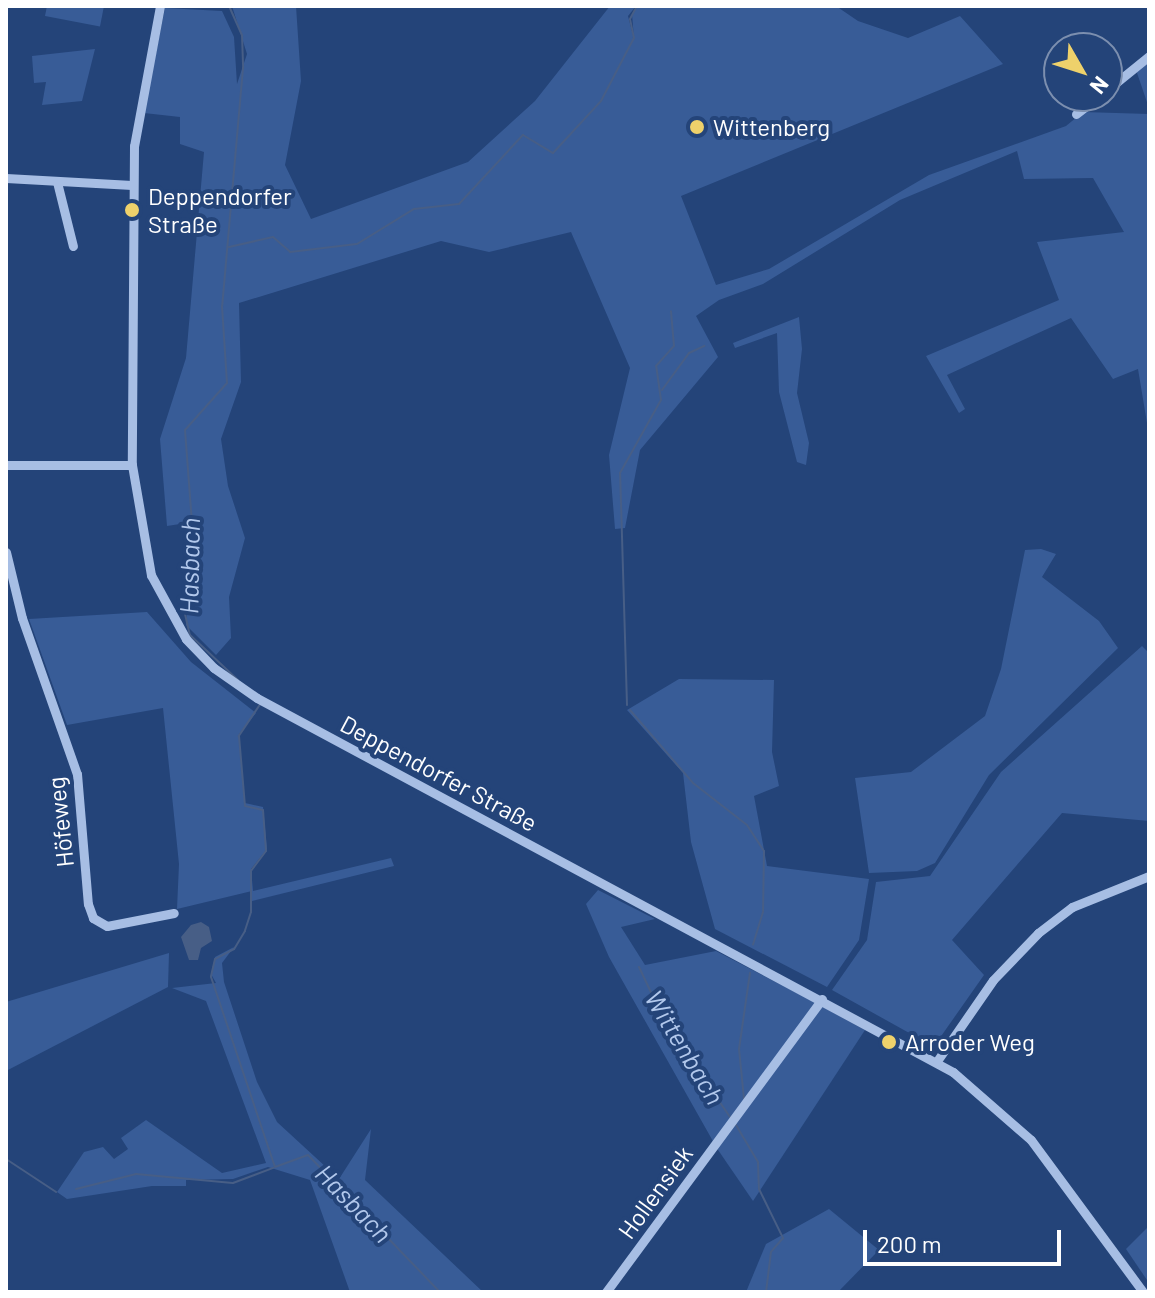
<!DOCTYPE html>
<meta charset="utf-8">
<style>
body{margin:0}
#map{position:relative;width:1155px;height:1298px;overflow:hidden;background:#244479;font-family:Barlow,sans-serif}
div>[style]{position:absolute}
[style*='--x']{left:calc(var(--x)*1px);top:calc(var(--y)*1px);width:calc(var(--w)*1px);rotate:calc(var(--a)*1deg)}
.green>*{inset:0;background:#385c97;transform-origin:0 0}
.water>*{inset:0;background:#475e86}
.stream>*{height:2px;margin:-1px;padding:0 1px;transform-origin:1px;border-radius:1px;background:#475e86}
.minor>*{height:9px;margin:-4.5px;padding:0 4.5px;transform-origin:4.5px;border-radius:4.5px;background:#a7bee4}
.dots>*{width:22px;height:22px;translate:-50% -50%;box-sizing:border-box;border:4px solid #244479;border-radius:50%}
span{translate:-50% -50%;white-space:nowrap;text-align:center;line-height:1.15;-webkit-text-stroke:8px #244479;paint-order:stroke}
.poi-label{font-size:24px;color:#fff}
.left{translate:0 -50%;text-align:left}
.street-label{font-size:24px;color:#fff}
.water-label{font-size:26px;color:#b2c8ec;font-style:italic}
.frame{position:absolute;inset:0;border:8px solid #fff;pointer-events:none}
.north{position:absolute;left:1043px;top:32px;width:80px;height:80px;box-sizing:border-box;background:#244479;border:2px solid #7c8faf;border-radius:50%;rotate:129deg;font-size:22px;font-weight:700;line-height:32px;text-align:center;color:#fff}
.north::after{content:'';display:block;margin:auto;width:28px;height:36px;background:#eed16b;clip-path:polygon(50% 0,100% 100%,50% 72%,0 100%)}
.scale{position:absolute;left:863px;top:1230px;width:198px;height:36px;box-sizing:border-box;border:4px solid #fff;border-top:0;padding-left:10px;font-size:24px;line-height:28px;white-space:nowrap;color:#fff;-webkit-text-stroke:6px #244479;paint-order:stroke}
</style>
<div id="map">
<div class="green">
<i style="left:104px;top:6px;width:21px;height:56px;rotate:101deg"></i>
<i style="clip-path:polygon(232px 6px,296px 6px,301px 81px,285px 165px,311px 219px,468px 162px,535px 101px,610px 6px,636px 6px,628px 16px,634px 39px,632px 14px,638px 6px,836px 6px,858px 21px,908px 38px,960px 16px,1003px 64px,681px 196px,716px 285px,769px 269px,929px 175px,1066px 126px,1083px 112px,1149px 114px,1149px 435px,1138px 369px,1113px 379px,1071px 318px,947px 375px,965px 409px,959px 413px,926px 356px,1059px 300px,1037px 242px,1124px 232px,1093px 178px,1024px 179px,1017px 151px,900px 200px,763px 284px,719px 300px,696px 316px,718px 357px,640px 450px,625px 528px,615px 529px,609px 455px,630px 368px,571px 232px,489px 252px,441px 241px,239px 303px,241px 382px,221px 439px,228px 486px,245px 538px,229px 597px,231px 638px,216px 655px,186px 625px,193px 522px,167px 526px,160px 439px,186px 358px,204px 152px,180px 144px,180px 117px,144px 113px,165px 8px,222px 11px,234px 37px,237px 84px,247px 54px)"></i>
<i style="clip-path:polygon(95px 49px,82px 101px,42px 105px,46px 82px,34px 83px,32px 56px)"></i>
<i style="clip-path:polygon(1149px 59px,1149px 108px,1136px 70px)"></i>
<i style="clip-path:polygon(799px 317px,802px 349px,797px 393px,809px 443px,806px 465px,797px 462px,779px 392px,777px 333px,735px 348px,733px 343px)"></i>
<i style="clip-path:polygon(1041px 549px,1056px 554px,1042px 577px,1099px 621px,1118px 648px,989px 775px,935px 863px,917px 871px,869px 873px,855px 778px,911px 772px,985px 716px,1001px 669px,1025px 550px)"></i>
<i style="clip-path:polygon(147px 612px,191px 662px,256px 713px,239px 734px,245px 803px,263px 807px,267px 849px,251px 869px,253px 891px,391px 858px,394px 866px,252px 901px,252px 891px,177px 909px,179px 864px,163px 708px,67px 725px,29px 619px)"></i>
<i style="clip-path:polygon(1142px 646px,1149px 653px,1149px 821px,1062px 813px,952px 940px,984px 975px,937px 1042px,929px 1044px,832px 990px,867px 940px,876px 882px,930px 876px,1001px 772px)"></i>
<i style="clip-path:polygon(679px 679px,774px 680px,772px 752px,779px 786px,754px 796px,767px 866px,869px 879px,859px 940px,827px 987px,715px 929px,691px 842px,683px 773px,627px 710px)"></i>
<i style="clip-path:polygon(598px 890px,655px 919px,621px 927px,645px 965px,716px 951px,816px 1003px,714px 1143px,609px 957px,586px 904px)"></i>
<i style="clip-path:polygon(234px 947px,222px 963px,224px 982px,257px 1082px,277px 1122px,339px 1179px,371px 1129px,365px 1180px,483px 1292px,350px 1292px,310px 1180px,268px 1167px,233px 1179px,186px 1180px,186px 1186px,152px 1186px,67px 1199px,57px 1192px,84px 1152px,103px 1147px,114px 1159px,128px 1149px,121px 1138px,146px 1120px,222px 1173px,266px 1163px,206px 1001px,172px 988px,216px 983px,211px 974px,215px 957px)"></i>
<i style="clip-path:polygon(169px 953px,168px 987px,6px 1071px,6px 1002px)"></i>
<i style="clip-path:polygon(821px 1006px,865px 1030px,753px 1201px,716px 1147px)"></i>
<i style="clip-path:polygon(829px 1209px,879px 1250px,838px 1292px,746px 1292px,766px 1244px)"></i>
<i style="clip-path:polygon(1149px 1226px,1149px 1283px,1126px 1249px)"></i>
</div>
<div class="water">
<i style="clip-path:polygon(201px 922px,209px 927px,212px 941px,201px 948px,198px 960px,189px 960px,181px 937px,191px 925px)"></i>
</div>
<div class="stream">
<i style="--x:229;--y:6;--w:32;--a:66"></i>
<i style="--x:242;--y:35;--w:33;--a:88"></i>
<i style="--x:243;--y:68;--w:239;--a:95"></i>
<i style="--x:222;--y:306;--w:77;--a:86.3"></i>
<i style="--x:227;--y:383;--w:63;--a:131.8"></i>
<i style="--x:185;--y:430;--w:94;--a:85.7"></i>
<i style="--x:192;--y:524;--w:90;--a:94.4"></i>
<i style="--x:185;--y:614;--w:22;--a:77"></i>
<i style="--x:190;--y:635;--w:66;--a:43.2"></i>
<i style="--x:229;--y:247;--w:45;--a:-12.8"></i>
<i style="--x:273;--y:237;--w:23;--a:41"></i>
<i style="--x:290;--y:252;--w:67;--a:-6.8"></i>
<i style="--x:357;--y:244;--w:67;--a:-31.6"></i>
<i style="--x:414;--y:209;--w:45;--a:-6.3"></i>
<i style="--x:459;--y:204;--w:94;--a:-47.2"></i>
<i style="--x:523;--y:135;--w:35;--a:31"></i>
<i style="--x:553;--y:153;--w:71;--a:-47.3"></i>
<i style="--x:601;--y:101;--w:71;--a:-62.4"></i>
<i style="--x:634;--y:38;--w:19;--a:-102"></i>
<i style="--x:630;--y:19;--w:15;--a:-62"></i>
<i style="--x:662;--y:390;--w:46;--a:-53.9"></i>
<i style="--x:689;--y:353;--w:17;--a:-25"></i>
<i style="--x:261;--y:703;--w:40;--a:124"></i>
<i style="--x:239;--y:736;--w:70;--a:85.1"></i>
<i style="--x:245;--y:806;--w:18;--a:13"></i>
<i style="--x:263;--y:810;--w:41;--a:85.8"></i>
<i style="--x:266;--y:851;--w:25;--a:127"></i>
<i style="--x:251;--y:871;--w:41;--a:90"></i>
<i style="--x:251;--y:912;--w:20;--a:108"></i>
<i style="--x:245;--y:931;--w:21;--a:121"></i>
<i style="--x:234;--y:949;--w:21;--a:152"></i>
<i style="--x:215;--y:959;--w:18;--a:103"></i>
<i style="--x:211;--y:977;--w:200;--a:71.4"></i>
<i style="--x:275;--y:1167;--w:35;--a:-20"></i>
<i style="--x:308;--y:1155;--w:190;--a:46.1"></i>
<i style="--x:627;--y:705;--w:232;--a:-91.7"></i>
<i style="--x:620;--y:473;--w:84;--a:-60.7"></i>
<i style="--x:661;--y:400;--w:34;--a:-98"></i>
<i style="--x:656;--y:366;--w:27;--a:-48"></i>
<i style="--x:674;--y:346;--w:35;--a:-95"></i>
<i style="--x:630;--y:710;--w:96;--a:49.2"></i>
<i style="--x:693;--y:783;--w:68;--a:37.9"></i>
<i style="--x:747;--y:825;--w:31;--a:57"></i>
<i style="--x:764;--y:851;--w:61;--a:90.9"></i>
<i style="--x:763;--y:912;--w:34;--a:107"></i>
<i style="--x:639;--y:967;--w:59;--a:64.7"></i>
<i style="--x:664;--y:1020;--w:117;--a:55.8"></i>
<i style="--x:744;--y:1099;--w:50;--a:-95.7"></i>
<i style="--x:739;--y:1049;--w:77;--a:-81.8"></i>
<i style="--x:736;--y:1125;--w:43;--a:59.3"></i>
<i style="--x:758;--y:1162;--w:27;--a:88"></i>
<i style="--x:759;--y:1189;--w:55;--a:63.9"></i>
<i style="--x:783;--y:1238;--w:18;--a:131"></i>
<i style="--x:771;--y:1252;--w:40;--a:97.1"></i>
<i style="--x:6;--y:1159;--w:60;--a:33.4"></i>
<i style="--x:76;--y:1189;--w:62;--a:-14"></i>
<i style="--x:136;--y:1174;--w:97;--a:5.3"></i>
<i style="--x:233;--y:1183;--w:43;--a:-20.6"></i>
</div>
<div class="minor">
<i style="--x:160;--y:6;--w:142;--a:100.5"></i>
<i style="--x:134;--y:146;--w:319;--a:90.4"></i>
<i style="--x:132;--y:465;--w:112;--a:80.2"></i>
<i style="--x:151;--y:575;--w:73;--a:61.3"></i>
<i style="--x:186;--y:639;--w:40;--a:46"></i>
<i style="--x:214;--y:668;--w:52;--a:34.9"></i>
<i style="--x:257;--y:698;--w:790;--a:28.25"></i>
<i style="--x:953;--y:1072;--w:103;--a:41.1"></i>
<i style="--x:1031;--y:1140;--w:189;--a:53.6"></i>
<i style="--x:1107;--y:90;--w:54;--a:-39"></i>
<i style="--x:1076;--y:114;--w:29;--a:-38"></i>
<i style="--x:6;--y:178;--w:126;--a:3.2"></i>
<i style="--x:57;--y:182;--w:66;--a:76"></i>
<i style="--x:6;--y:465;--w:126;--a:0"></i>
<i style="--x:6;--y:552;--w:68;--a:76.4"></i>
<i style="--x:22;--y:618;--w:165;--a:70.6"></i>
<i style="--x:77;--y:774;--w:130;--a:85.2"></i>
<i style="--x:88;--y:904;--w:15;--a:70"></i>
<i style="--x:93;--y:918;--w:16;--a:30"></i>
<i style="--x:107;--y:926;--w:68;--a:-11"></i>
<i style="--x:937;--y:1061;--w:98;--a:-55.3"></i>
<i style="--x:993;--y:980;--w:65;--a:-46.2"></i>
<i style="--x:1038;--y:933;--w:43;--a:-37.4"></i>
<i style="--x:1072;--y:907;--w:83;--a:-21.9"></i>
<i style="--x:606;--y:1292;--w:364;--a:-53.6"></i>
</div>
<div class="dots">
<i style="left:697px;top:127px;background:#eed16b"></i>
<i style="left:132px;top:210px;background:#eed16b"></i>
<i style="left:889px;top:1042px;background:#eed16b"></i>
</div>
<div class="poi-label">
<span class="left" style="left:713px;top:127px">Wittenberg</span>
<span class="left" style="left:148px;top:210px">Deppendorfer<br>Straße</span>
<span class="left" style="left:905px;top:1042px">Arroder Weg</span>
</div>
<div class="street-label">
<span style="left:439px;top:773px;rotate:28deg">Deppendorfer Straße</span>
<span style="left:60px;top:822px;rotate:-96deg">Höfeweg</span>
<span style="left:655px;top:1192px;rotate:-54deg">Hollensiek</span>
</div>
<div class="water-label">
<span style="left:189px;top:566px;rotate:-89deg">Hasbach</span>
<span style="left:685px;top:1047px;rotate:59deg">Wittenbach</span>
<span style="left:354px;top:1203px;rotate:46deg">Hasbach</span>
</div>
<div class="frame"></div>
<div class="north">N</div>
<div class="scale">200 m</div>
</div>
